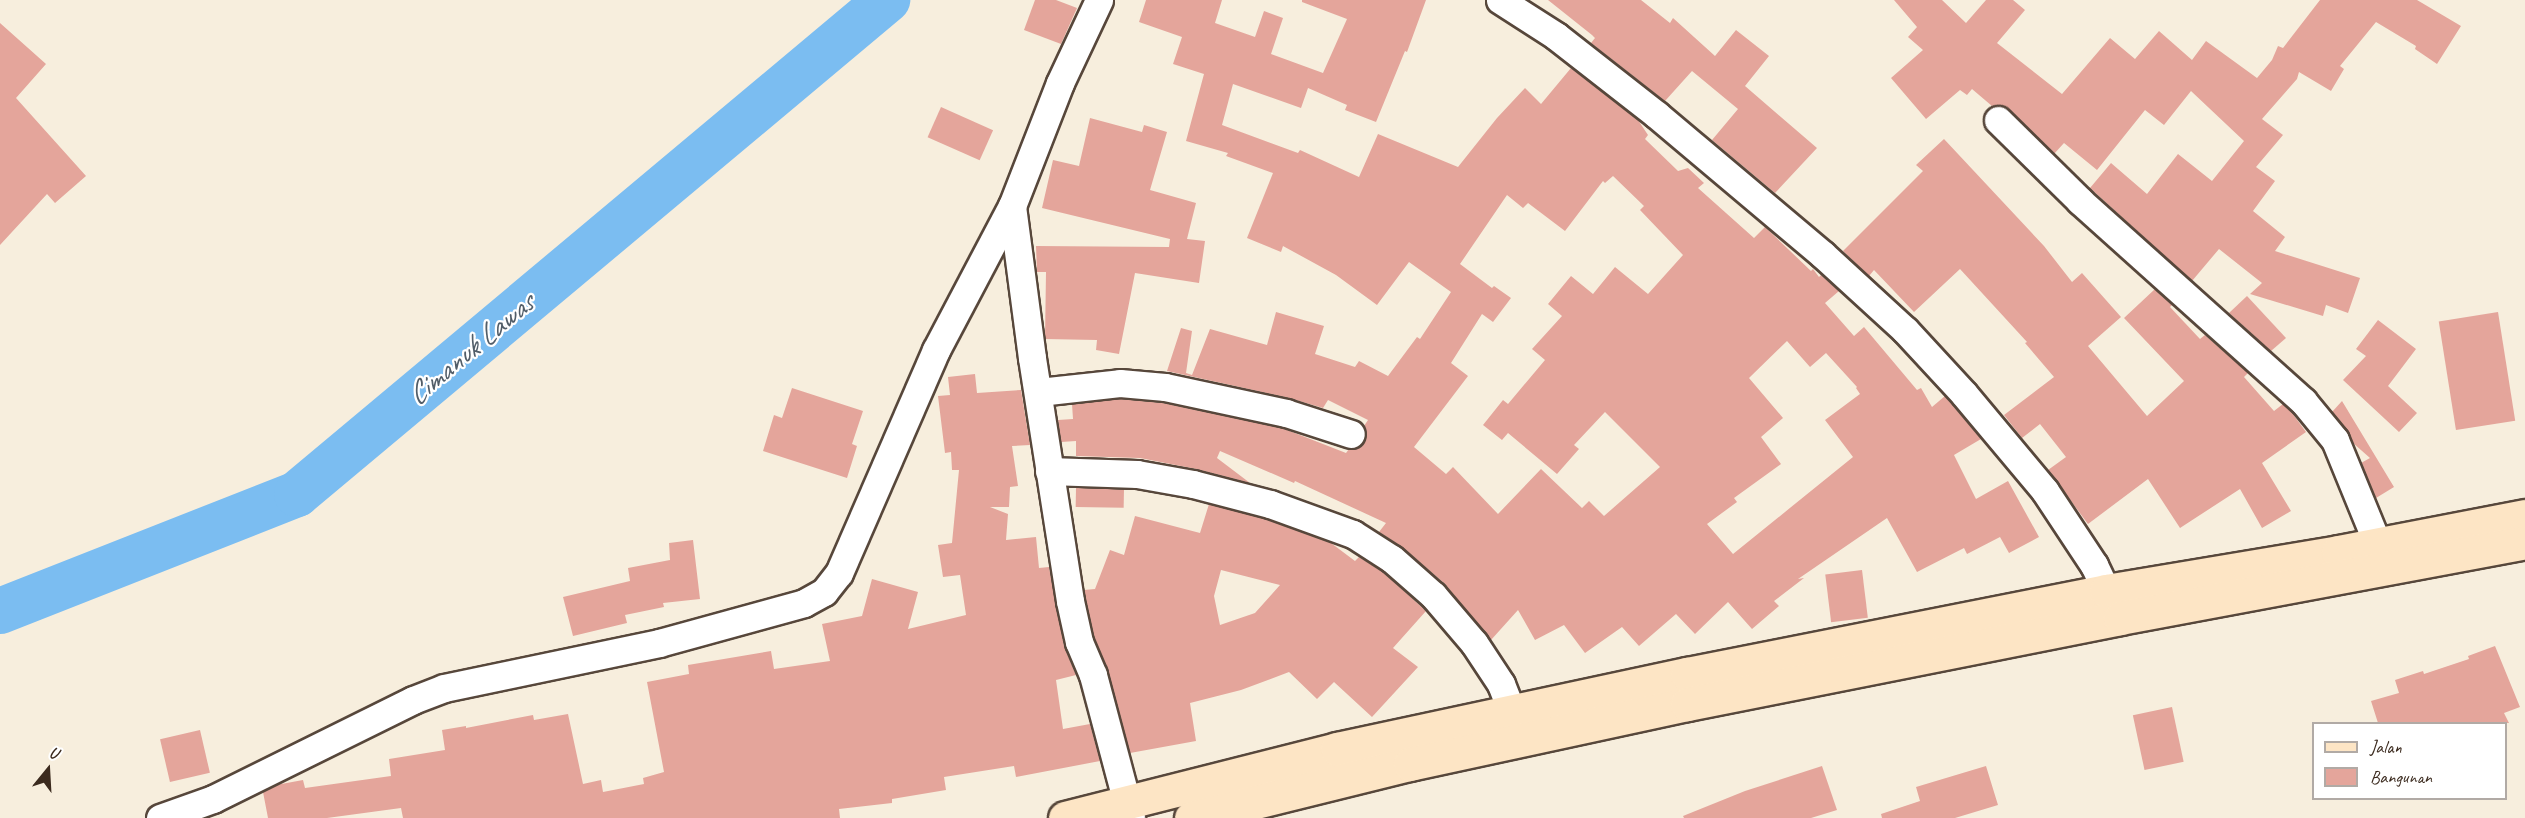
<!DOCTYPE html>
<style>
body{margin:0}
#map{position:relative;width:2525px;height:818px;overflow:hidden;background:#f7eedd;font-family:Caveat,sans-serif}
div>[style]{position:absolute}
[style*='--x']{left:calc(var(--x)*1px);top:calc(var(--y)*1px);width:calc(var(--w)*1px);rotate:calc(var(--a)*1deg)}
.river>*{height:46px;margin:-23px;padding:0 23px;transform-origin:23px;border-radius:23px;background:#7bbdf1}
.building>*{inset:0;background:#e4a59b;transform-origin:0 0}
.roads{filter:drop-shadow(2px 0 #57473b) drop-shadow(-2px 0 #57473b) drop-shadow(0 2px #57473b) drop-shadow(0 -2px #57473b)}
.street>*{height:27px;margin:-13.5px;padding:0 13.5px;transform-origin:13.5px;border-radius:13.5px;background:#fff}
.secondary>*{height:33px;margin:-16.5px;padding:0 16.5px;transform-origin:16.5px;border-radius:16.5px;background:#fde5c5}
span{translate:-50% -50%;white-space:nowrap;text-align:center;line-height:1.15;-webkit-text-stroke:4.5px #fff;paint-order:stroke}
.water-label{font-size:30px;color:#515d68;font-style:italic}
.legend{position:absolute;left:2312px;top:722px;width:195px;height:78px;box-sizing:border-box;background:#fff;border:2px solid #b1aaa5;margin:0;padding:8px 10px;list-style:none;font-size:18px;color:#3b2a1e}
.legend li{display:flex;align-items:center;gap:12px;height:30px}
.legend b{width:30px;border:2px solid #b1aaa5}
.north{position:absolute;left:18px;top:740px;width:60px;height:60px;-webkit-text-stroke:4px #fff;paint-order:stroke;rotate:18deg;font-size:16px;font-weight:700;line-height:24px;text-align:center;color:#3b2a1e}
.north::after{content:'';display:block;margin:auto;width:21px;height:27px;background:#3b2a1e;clip-path:polygon(50% 0,100% 100%,50% 72%,0 100%)}
</style>
<div id="map">
<div class="river">
<i style="--x:0;--y:611;--w:319;--a:-21.5"></i>
<i style="--x:297;--y:494;--w:770;--a:-39.94"></i>
</div>
<div class="building">
<i style="clip-path:polygon(1035px 0,1056px 0,1077px 8px,1061px 44px,1024px 30px)"></i>
<i style="clip-path:polygon(evenodd,1146px 0,1222px 0,1215px 23px,1255px 37px,1264px 11px,1283px 18px,1271px 54px,1323px 73px,1347px 19px,1302px 2px,1302px 0,1426px 0,1407px 52px,1405px 51px,1376px 122px,1345px 110px,1347px 105px,1308px 88px,1301px 108px,1233px 84px,1222px 125px,1298px 153px,1300px 150px,1359px 177px,1378px 134px,1458px 167px,1497px 118px,1525px 88px,1541px 104px,1571px 68px,1638px 120px,1648px 135px,1645px 139px,1678px 171px,1688px 168px,1704px 183px,1698px 188px,1754px 238px,1765px 227px,1811px 271px,1813px 269px,1819px 277px,1821px 275px,1839px 291px,1825px 303px,1854px 336px,1864px 327px,1917px 390px,1921px 388px,1932px 407px,1945px 396px,1981px 439px,1954px 455px,1976px 499px,2008px 481px,2039px 537px,2009px 553px,2000px 537px,1967px 554px,1964px 548px,1917px 572px,1887px 518px,1798px 579px,1804px 578px,1774px 601px,1779px 606px,1752px 629px,1728px 602px,1695px 634px,1676px 614px,1639px 646px,1622px 627px,1585px 653px,1564px 625px,1535px 640px,1518px 610px,1491px 640px,1444px 583px,1402px 547px,1379px 532px,1386px 523px,1295px 481px,1294px 483px,1220px 451px,1217px 458px,1250px 483px,1196px 469px,1140px 458px,1076px 456px,1076px 441px,1061px 442px,1058px 420px,1073px 419px,1072px 404px,1120px 399px,1163px 403px,1282px 428px,1346px 453px,1349px 449px,1362px 445px,1366px 438px,1364px 426px,1368px 420px,1328px 400px,1323px 408px,1289px 398px,1167px 371px,1181px 328px,1192px 331px,1186px 373px,1192px 375px,1210px 329px,1267px 345px,1276px 312px,1324px 326px,1315px 354px,1355px 367px,1359px 361px,1388px 376px,1417px 337px,1420px 339px,1451px 292px,1409px 262px,1377px 305px,1336px 275px,1283px 246px,1281px 252px,1247px 238px,1273px 173px,1226px 156px,1228px 153px,1186px 141px,1204px 74px,1173px 64px,1182px 37px,1139px 22px,1146px 0,1613px 176px,1644px 206px,1640px 210px,1683px 255px,1648px 294px,1615px 267px,1593px 294px,1571px 276px,1548px 304px,1562px 316px,1532px 349px,1545px 360px,1508px 404px,1503px 400px,1483px 425px,1502px 440px,1508px 433px,1557px 474px,1579px 449px,1574px 445px,1605px 412px,1660px 467px,1604px 516px,1589px 501px,1582px 508px,1541px 469px,1498px 514px,1453px 467px,1446px 474px,1414px 447px,1468px 376px,1451px 363px,1482px 314px,1493px 322px,1511px 298px,1494px 286px,1492px 288px,1460px 264px,1507px 195px,1523px 208px,1528px 203px,1565px 231px,1603px 181px,1605px 183px,1613px 176px,1146px 0,1787px 341px,1810px 367px,1826px 353px,1857px 387px,1856px 388px,1860px 394px,1825px 420px,1853px 457px,1733px 554px,1707px 524px,1737px 502px,1734px 498px,1781px 464px,1761px 437px,1783px 418px,1749px 378px,1787px 341px)"></i>
<i style="clip-path:polygon(1548px 0,1641px 0,1670px 23px,1673px 18px,1715px 56px,1736px 30px,1769px 56px,1745px 86px,1817px 148px,1775px 193px,1712px 140px,1738px 109px,1692px 71px,1665px 101px,1591px 43px,1595px 38px,1592px 35px)"></i>
<i style="clip-path:polygon(1894px 0,1942px 0,1966px 23px,1986px 0,2013px 0,2025px 10px,1997px 43px,2062px 94px,2110px 38px,2135px 59px,2159px 31px,2192px 60px,2206px 41px,2257px 78px,2272px 60px,2278px 46px,2283px 48px,2320px 0,2417px 0,2461px 26px,2437px 64px,2415px 49px,2416px 46px,2376px 22px,2340px 66px,2344px 69px,2331px 91px,2299px 72px,2297px 79px,2262px 119px,2283px 135px,2256px 167px,2275px 181px,2253px 211px,2285px 237px,2275px 251px,2360px 278px,2348px 313px,2326px 305px,2323px 316px,2250px 294px,2262px 283px,2219px 249px,2192px 281px,2090px 188px,2111px 163px,2147px 194px,2178px 154px,2212px 181px,2244px 141px,2191px 91px,2164px 125px,2145px 110px,2097px 170px,2064px 143px,2054px 154px,2009px 109px,2001px 105px,1992px 106px,1972px 89px,1967px 95px,1960px 90px,1926px 119px,1891px 78px,1923px 50px,1908px 37px,1917px 27px)"></i>
<i style="clip-path:polygon(0 23px,46px 64px,16px 98px,86px 176px,55px 203px,47px 194px,0 245px)"></i>
<i style="left:941px;top:107px;width:57px;height:33px;rotate:24deg"></i>
<i style="clip-path:polygon(1090px 118px,1142px 132px,1144px 125px,1167px 132px,1150px 190px,1196px 203px,1187px 239px,1205px 241px,1199px 283px,1135px 273px,1119px 354px,1096px 350px,1097px 340px,1045px 339px,1046px 272px,1037px 272px,1036px 246px,1169px 247px,1170px 239px,1042px 208px,1053px 160px,1079px 166px)"></i>
<i style="clip-path:polygon(1944px 139px,2044px 246px,2072px 282px,2082px 273px,2121px 317px,2088px 346px,2147px 416px,2184px 381px,2124px 318px,2155px 289px,2172px 305px,2170px 307px,2200px 339px,2205px 335px,2248px 373px,2244px 377px,2274px 411px,2283px 404px,2290px 410px,2306px 432px,2262px 463px,2291px 511px,2262px 528px,2240px 489px,2180px 528px,2148px 479px,2088px 524px,2048px 470px,2066px 457px,2040px 424px,2022px 438px,2004px 415px,2054px 377px,2025px 343px,2027px 342px,1960px 269px,1914px 312px,1874px 270px,1869px 276px,1843px 251px,1923px 171px,1916px 165px)"></i>
<i style="clip-path:polygon(2247px 296px,2286px 338px,2271px 351px,2229px 313px)"></i>
<i style="left:2498px;top:312px;width:110px;height:60px;rotate:81deg"></i>
<i style="clip-path:polygon(2378px 320px,2416px 349px,2388px 386px,2417px 413px,2399px 432px,2343px 380px,2366px 356px,2356px 349px)"></i>
<i style="clip-path:polygon(975px 374px,977px 393px,1021px 390px,1030px 445px,1012px 446px,1018px 486px,1010px 487px,1009px 507px,990px 507px,1008px 514px,1006px 540px,1036px 537px,1039px 568px,1049px 567px,1064px 646px,1076px 675px,1056px 680px,1063px 729px,1090px 724px,1100px 761px,1016px 777px,1014px 766px,944px 777px,946px 790px,892px 799px,892px 803px,839px 809px,840px 818px,403px 818px,401px 808px,327px 818px,268px 818px,263px 792px,276px 785px,303px 780px,305px 788px,391px 776px,389px 759px,445px 750px,442px 730px,466px 726px,466px 728px,533px 715px,534px 720px,568px 714px,583px 784px,601px 780px,603px 792px,644px 784px,643px 778px,664px 772px,647px 682px,689px 674px,688px 665px,771px 651px,774px 669px,830px 661px,822px 624px,862px 616px,872px 579px,918px 592px,908px 629px,966px 615px,960px 575px,943px 577px,938px 545px,952px 543px,959px 470px,952px 470px,951px 452px,945px 453px,938px 396px,950px 395px,948px 377px)"></i>
<i style="clip-path:polygon(792px 388px,863px 411px,852px 444px,857px 446px,847px 478px,763px 451px,774px 415px,782px 418px)"></i>
<i style="clip-path:polygon(2342px 401px,2394px 487px,2376px 498px,2361px 463px,2370px 458px,2353px 443px,2347px 430px,2332px 412px)"></i>
<i style="left:1076px;top:488px;width:48px;height:19px;rotate:1deg"></i>
<i style="clip-path:polygon(evenodd,1209px 504px,1265px 519px,1331px 543px,1355px 561px,1359px 557px,1383px 572px,1426px 611px,1393px 648px,1418px 667px,1372px 717px,1334px 682px,1317px 699px,1289px 672px,1241px 690px,1190px 703px,1196px 741px,1130px 753px,1108px 671px,1094px 637px,1084px 590px,1095px 589px,1110px 550px,1124px 555px,1135px 516px,1200px 533px,1209px 504px,1221px 570px,1280px 585px,1255px 613px,1220px 625px,1214px 596px,1221px 570px)"></i>
<i style="clip-path:polygon(693px 540px,700px 599px,663px 603px,664px 607px,625px 615px,627px 623px,573px 636px,563px 597px,630px 581px,628px 568px,670px 560px,669px 543px)"></i>
<i style="left:1862px;top:570px;width:48px;height:37px;rotate:83deg"></i>
<i style="clip-path:polygon(2495px 646px,2520px 707px,2504px 713px,2509px 723px,2378px 723px,2371px 701px,2399px 693px,2395px 680px,2423px 671px,2424px 674px,2469px 659px,2468px 656px)"></i>
<i style="left:2172px;top:707px;width:56px;height:40px;rotate:78deg"></i>
<i style="left:200px;top:730px;width:44px;height:41px;rotate:77deg"></i>
<i style="clip-path:polygon(1822px 766px,1837px 810px,1811px 818px,1684px 818px,1683px 816px,1745px 791px)"></i>
<i style="clip-path:polygon(1986px 766px,1998px 805px,1955px 818px,1882px 818px,1881px 814px,1920px 801px,1916px 787px)"></i>
</div>
<div class="roads">
<div class="street">
<i style="--x:1099;--y:0;--w:92;--a:115.2"></i>
<i style="--x:1060;--y:83;--w:132;--a:111.3"></i>
<i style="--x:1012;--y:206;--w:153;--a:82.5"></i>
<i style="--x:1032;--y:358;--w:246;--a:81.1"></i>
<i style="--x:1070;--y:601;--w:42;--a:77.6"></i>
<i style="--x:1079;--y:642;--w:36;--a:67"></i>
<i style="--x:1093;--y:675;--w:148;--a:75.1"></i>
<i style="--x:1500;--y:0;--w:67;--a:32.7"></i>
<i style="--x:1556;--y:36;--w:128;--a:38"></i>
<i style="--x:1657;--y:115;--w:216;--a:40.1"></i>
<i style="--x:1822;--y:254;--w:113;--a:42.5"></i>
<i style="--x:1905;--y:330;--w:87;--a:47.3"></i>
<i style="--x:1964;--y:394;--w:126;--a:50.1"></i>
<i style="--x:2045;--y:491;--w:89;--a:56.5"></i>
<i style="--x:2094;--y:565;--w:49;--a:64.5"></i>
<i style="--x:1998;--y:120;--w:115;--a:44.6"></i>
<i style="--x:2080;--y:201;--w:300;--a:41.9"></i>
<i style="--x:2303;--y:401;--w:50;--a:50.6"></i>
<i style="--x:2335;--y:440;--w:103;--a:67.7"></i>
<i style="--x:2374;--y:535;--w:31;--a:79"></i>
<i style="--x:1039;--y:392;--w:81;--a:-6.3"></i>
<i style="--x:1120;--y:383;--w:45;--a:5.1"></i>
<i style="--x:1165;--y:387;--w:124;--a:12.1"></i>
<i style="--x:1286;--y:413;--w:68;--a:17.9"></i>
<i style="--x:1049;--y:471;--w:88;--a:2"></i>
<i style="--x:1137;--y:474;--w:57;--a:10.1"></i>
<i style="--x:1193;--y:484;--w:80;--a:14.6"></i>
<i style="--x:1270;--y:504;--w:88;--a:19.9"></i>
<i style="--x:1353;--y:534;--w:46;--a:32.7"></i>
<i style="--x:1392;--y:559;--w:55;--a:41.3"></i>
<i style="--x:1433;--y:595;--w:63;--a:49.5"></i>
<i style="--x:1474;--y:643;--w:49;--a:56.6"></i>
<i style="--x:1501;--y:684;--w:49;--a:68.6"></i>
<i style="--x:160;--y:818;--w:56;--a:-19.7"></i>
<i style="--x:213;--y:799;--w:223;--a:-26.3"></i>
<i style="--x:413;--y:700;--w:33;--a:-21"></i>
<i style="--x:444;--y:688;--w:220;--a:-11.8"></i>
<i style="--x:659;--y:643;--w:150;--a:-15.4"></i>
<i style="--x:804;--y:603;--w:23;--a:-29"></i>
<i style="--x:824;--y:592;--w:24;--a:-52"></i>
<i style="--x:839;--y:573;--w:243;--a:-66.5"></i>
<i style="--x:936;--y:350;--w:163;--a:-62.2"></i>
</div>
<div class="secondary">
<i style="--x:1065;--y:818;--w:281;--a:-14.2"></i>
<i style="--x:1337;--y:749;--w:358;--a:-12.1"></i>
<i style="--x:1687;--y:674;--w:427;--a:-11.2"></i>
<i style="--x:2106;--y:591;--w:235;--a:-9.5"></i>
<i style="--x:2338;--y:552;--w:190;--a:-10.9"></i>
<i style="--x:1191;--y:818;--w:226;--a:-13.9"></i>
<i style="--x:1410;--y:764;--w:283;--a:-12.2"></i>
<i style="--x:1687;--y:704;--w:441;--a:-11.2"></i>
<i style="--x:2120;--y:618;--w:412;--a:-10.6"></i>
</div>
</div>
<div class="water-label">
<span style="left:470px;top:349px;rotate:-40deg">Cimanuk Lawas</span>
</div>
<ul class="legend">
<li><b style="height:8px;background:#fde5c5"></b>Jalan</li>
<li><b style="height:16px;background:#e4a59b"></b>Bangunan</li>
</ul>
<div class="north">U</div>
</div>
